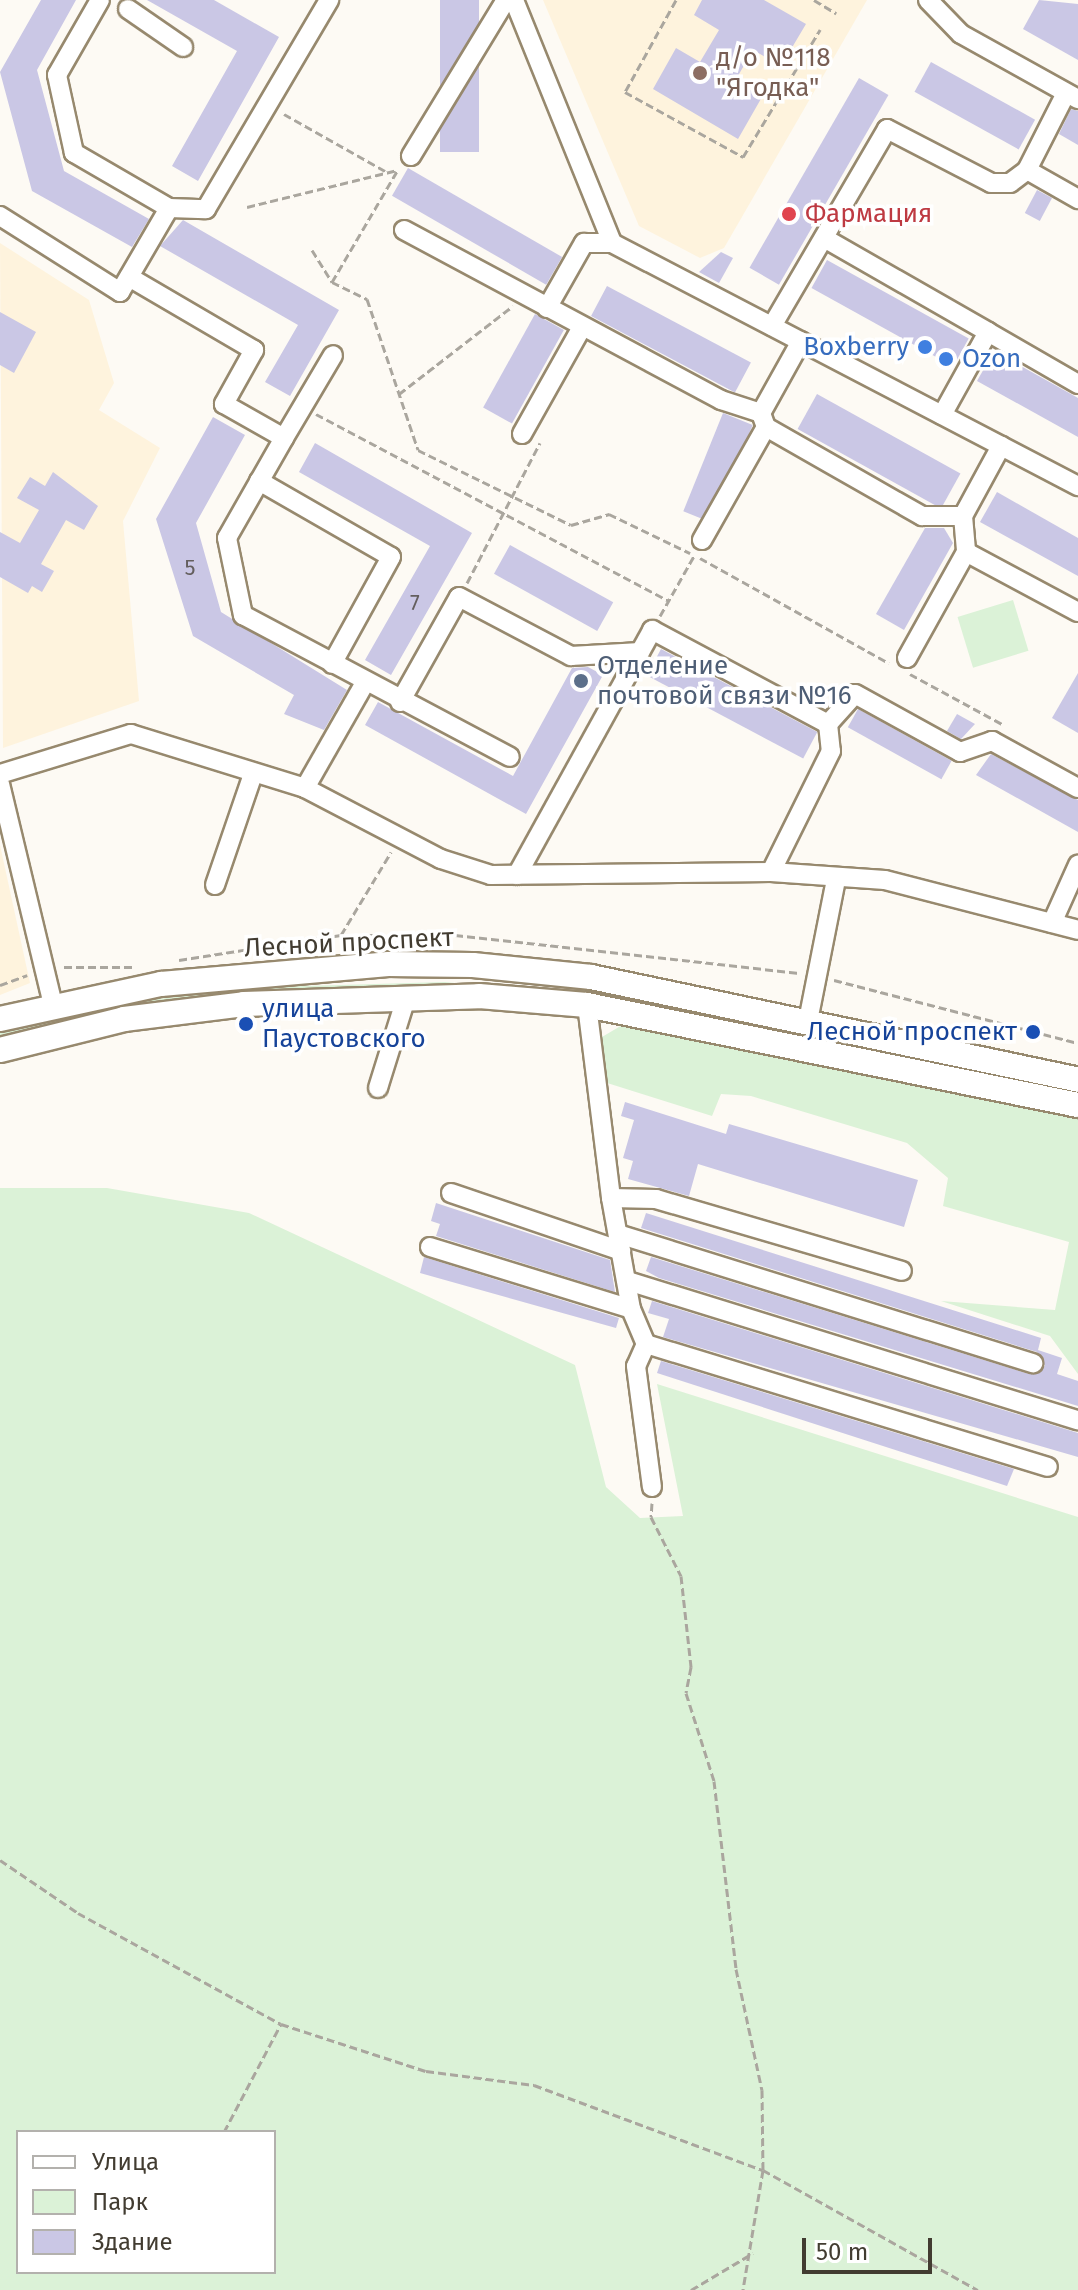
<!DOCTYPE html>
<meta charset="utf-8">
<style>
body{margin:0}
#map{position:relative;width:1078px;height:2290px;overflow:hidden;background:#fdfaf4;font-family:"Fira Sans",sans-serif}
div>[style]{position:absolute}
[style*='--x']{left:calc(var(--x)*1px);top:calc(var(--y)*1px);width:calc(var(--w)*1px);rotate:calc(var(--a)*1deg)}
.built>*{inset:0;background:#fef3dd}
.green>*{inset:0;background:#dbf2d7;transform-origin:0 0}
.building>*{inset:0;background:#cac7e5;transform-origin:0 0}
.path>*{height:3px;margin-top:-1.5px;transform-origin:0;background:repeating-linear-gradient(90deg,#aaa69e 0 8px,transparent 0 12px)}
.roads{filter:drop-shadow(2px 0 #97896e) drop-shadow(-2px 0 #97896e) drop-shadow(0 2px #97896e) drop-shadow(0 -2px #97896e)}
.minor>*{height:18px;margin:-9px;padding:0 9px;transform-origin:9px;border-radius:9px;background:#fff}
.major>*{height:24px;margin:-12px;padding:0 12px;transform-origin:12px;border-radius:12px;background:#fff}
.dots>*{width:22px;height:22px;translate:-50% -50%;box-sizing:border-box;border:4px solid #fff;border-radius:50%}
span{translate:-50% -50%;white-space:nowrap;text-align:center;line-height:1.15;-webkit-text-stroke:7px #fff;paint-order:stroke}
.number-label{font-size:22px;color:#645f5e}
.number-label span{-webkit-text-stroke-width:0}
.education-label{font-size:26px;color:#785e54}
.left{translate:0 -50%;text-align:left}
.health-label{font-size:26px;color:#be3a42}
.shop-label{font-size:26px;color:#366cbe}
.right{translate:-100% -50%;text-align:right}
.service-label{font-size:26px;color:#4e5e75}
.street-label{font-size:26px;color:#423c31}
.transit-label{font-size:26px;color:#164399}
.legend{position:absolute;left:16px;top:2130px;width:260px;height:144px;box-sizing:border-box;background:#fff;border:2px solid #b3b1ad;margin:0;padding:10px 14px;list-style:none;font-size:24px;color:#423c31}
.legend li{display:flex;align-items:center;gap:16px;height:40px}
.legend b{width:40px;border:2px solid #b3b1ad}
.scale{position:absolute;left:802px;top:2238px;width:130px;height:36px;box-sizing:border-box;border:4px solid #423c31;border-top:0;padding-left:10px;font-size:24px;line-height:28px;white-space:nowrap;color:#423c31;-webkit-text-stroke:6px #fff;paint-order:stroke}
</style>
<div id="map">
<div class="built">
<i style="clip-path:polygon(543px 0,867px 0,724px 248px,700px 258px,639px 226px)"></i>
<i style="clip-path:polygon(0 243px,89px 300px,114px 383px,99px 410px,160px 448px,123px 521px,139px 701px,3px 748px)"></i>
<i style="clip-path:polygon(0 845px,30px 983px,0 995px)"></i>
</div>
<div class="green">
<i style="left:1013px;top:600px;width:53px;height:58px;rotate:73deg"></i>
<i style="clip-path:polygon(445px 982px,553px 993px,135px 1007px,0 1040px,0 1033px,120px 1003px,270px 987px)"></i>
<i style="left:621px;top:995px;width:467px;height:8px;rotate:12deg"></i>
<i style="clip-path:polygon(629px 1021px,1078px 1118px,1078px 1374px,1050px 1336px,941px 1301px,1055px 1310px,1069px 1242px,943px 1206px,948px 1178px,907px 1143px,751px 1096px,721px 1094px,712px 1116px,604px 1082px,602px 1037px)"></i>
<i style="clip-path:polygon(evenodd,0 1188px,107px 1188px,249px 1213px,575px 1365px,606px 1487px,640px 1518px,683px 1516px,657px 1384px,1078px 1517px,1078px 2290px,0 2290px,0 1188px,18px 2132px,274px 2132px,274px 2272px,18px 2272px,18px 2132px)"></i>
</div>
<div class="building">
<i style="clip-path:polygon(41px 0,76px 0,37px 70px,64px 171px,149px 219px,132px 247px,32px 191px,0 72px)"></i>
<i style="clip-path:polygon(147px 0,214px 0,279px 37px,198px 181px,172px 166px,237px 51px)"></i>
<i style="left:440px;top:0;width:39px;height:152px"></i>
<i style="clip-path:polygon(702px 0,764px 0,806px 24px,781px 66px,753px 50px,735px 81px,762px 97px,738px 139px,653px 89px,676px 48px,700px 62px,719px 30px,694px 15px)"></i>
<i style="clip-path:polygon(1039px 0,1078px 4px,1078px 60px,1023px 29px)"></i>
<i style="left:931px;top:62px;width:119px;height:34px;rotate:29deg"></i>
<i style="left:859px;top:78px;width:34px;height:219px;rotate:30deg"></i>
<i style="clip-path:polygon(1071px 109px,1078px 111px,1078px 145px,1059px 134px)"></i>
<i style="left:408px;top:168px;width:178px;height:32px;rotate:30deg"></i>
<i style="left:1037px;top:190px;width:17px;height:26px;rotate:28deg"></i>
<i style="clip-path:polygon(183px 220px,339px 310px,290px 396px,265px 382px,298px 325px,160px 246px)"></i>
<i style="clip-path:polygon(721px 252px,733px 258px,719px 283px,699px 272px)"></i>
<i style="left:827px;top:260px;width:162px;height:32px;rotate:29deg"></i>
<i style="left:607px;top:286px;width:163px;height:34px;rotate:28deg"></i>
<i style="clip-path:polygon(0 312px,36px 332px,14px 373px,0 365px)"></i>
<i style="left:535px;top:314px;width:33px;height:107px;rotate:29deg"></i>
<i style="clip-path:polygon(994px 351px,1078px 398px,1078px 437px,977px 381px)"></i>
<i style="left:817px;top:394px;width:164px;height:40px;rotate:29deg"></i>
<i style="left:723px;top:413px;width:32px;height:106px;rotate:22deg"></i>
<i style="clip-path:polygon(213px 417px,245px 435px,196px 523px,221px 612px,347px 690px,324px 730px,284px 714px,294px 695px,193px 636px,156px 519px)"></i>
<i style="clip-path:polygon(315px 443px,472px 533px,391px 675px,365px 660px,430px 546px,299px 472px)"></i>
<i style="clip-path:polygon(53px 472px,98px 506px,84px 530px,66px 520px,41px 564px,54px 571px,42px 592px,32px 586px,28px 593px,0 577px,0 532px,20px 543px,39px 510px,17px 498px,30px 477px,45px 486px)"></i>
<i style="clip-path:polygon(997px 492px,1078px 538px,1078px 576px,980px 522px)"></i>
<i style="clip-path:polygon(925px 528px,944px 528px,953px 543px,904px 630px,876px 614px)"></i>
<i style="left:510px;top:545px;width:118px;height:33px;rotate:29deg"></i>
<i style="left:661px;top:649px;width:177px;height:30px;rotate:28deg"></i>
<i style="clip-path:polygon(588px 667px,603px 675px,526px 814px,365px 725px,378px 702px,513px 776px,572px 668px)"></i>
<i style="clip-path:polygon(1078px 673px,1078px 733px,1052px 718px)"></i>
<i style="left:858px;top:709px;width:107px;height:21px;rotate:29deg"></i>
<i style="clip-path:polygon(957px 714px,975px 724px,961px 739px,947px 731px)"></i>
<i style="clip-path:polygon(991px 754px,1078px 800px,1078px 832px,976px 775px)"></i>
<i style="clip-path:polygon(625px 1102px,726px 1134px,729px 1124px,918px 1180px,904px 1227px,698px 1164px,689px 1196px,628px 1179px,633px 1161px,623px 1158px,634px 1120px,621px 1116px)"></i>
<i style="clip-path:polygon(436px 1203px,610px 1260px,615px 1292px,436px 1236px,440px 1224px,431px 1221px)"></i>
<i style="clip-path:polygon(646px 1213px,1041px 1338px,1038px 1350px,1062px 1358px,1057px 1374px,1078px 1381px,1078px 1406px,659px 1278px,646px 1271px,651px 1257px,1029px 1374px,1045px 1366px,1037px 1352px,641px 1228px)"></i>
<i style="clip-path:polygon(424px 1257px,619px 1318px,616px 1328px,420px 1273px)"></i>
<i style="clip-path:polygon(652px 1301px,1078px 1433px,1078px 1457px,663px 1337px,669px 1319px,648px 1313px)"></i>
<i style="clip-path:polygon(661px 1361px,1014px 1469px,1007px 1486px,657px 1373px)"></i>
</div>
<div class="path">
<i style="--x:676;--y:0;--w:105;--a:119"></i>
<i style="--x:625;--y:92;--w:135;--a:28.8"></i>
<i style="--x:743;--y:157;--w:149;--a:-58.8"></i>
<i style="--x:814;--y:0;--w:26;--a:31"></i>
<i style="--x:284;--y:114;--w:116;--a:29.4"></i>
<i style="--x:247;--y:207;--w:155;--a:-13.8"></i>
<i style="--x:312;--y:250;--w:38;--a:58"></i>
<i style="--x:332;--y:282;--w:39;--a:26"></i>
<i style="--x:367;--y:299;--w:159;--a:71.3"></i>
<i style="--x:418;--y:450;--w:170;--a:26.1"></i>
<i style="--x:571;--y:525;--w:40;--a:-16"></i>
<i style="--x:609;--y:514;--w:90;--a:25.7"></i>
<i style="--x:332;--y:282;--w:129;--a:-59.6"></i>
<i style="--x:399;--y:394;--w:144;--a:-37.7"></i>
<i style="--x:316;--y:414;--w:399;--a:27.9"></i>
<i style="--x:700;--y:558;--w:216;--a:29.1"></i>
<i style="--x:467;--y:583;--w:158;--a:-62.5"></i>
<i style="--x:660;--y:616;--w:69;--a:-60.5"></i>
<i style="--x:910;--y:674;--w:105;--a:28.5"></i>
<i style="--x:341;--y:935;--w:97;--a:-58.9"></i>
<i style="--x:179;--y:960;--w:164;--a:-8.8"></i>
<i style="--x:341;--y:935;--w:114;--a:0"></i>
<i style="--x:455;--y:935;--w:346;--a:6.3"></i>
<i style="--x:64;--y:967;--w:72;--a:0"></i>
<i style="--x:834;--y:980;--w:252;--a:14.5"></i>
<i style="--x:0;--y:985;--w:29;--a:-20"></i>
<i style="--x:652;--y:1503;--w:14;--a:94"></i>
<i style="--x:651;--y:1517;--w:66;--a:63"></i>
<i style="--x:681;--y:1576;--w:92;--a:83.7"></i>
<i style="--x:691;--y:1667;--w:26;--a:101"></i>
<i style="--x:686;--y:1693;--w:92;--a:72.3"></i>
<i style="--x:714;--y:1781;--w:189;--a:83.3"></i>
<i style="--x:736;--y:1969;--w:124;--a:77.9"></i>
<i style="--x:762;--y:2090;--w:80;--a:89.3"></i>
<i style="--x:763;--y:2170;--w:122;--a:99.5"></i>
<i style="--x:0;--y:1860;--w:94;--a:34.2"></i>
<i style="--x:78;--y:1913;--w:231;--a:28.7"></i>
<i style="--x:281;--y:2024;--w:152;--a:18"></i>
<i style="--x:426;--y:2071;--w:109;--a:7.4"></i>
<i style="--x:534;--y:2085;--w:244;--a:20.4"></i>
<i style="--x:763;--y:2170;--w:246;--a:29.2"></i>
<i style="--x:224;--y:2132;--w:122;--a:-62.2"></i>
<i style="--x:691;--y:2290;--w:72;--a:-30.8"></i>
</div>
<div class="roads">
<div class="minor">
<i style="--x:514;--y:0;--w:262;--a:68"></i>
<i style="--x:612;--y:243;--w:526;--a:27.54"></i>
<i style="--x:928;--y:0;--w:47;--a:45.9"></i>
<i style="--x:961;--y:34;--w:134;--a:29.1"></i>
<i style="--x:128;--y:9;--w:67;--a:34.6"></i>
<i style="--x:411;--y:156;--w:183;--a:-58.7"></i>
<i style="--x:1027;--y:170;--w:86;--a:-63.1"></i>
<i style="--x:169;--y:208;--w:37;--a:2"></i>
<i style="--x:206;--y:209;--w:243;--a:-59.5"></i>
<i style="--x:0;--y:216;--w:142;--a:32.3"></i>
<i style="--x:120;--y:292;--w:97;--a:-59.7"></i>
<i style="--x:169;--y:208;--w:110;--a:-149.9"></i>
<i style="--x:74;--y:153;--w:80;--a:-102.3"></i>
<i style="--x:57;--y:75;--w:86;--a:-60.2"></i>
<i style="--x:404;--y:230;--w:360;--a:28.2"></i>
<i style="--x:721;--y:400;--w:42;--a:18"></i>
<i style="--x:824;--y:238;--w:189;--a:29.8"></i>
<i style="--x:129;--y:277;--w:145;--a:30.3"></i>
<i style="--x:254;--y:350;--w:62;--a:119.1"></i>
<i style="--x:224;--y:404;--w:69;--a:29.5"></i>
<i style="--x:284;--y:438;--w:115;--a:119.7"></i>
<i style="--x:227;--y:538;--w:79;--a:78.3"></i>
<i style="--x:243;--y:615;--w:302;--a:28"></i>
<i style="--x:547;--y:308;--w:75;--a:-60.4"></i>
<i style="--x:584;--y:243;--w:28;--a:0"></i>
<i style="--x:772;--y:326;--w:228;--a:-59.7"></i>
<i style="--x:887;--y:129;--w:117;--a:27.4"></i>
<i style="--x:991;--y:183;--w:19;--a:0"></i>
<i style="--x:1010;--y:183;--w:21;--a:-37"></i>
<i style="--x:1027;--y:170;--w:59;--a:29.6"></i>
<i style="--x:942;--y:415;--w:95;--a:-61"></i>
<i style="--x:988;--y:332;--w:104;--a:30"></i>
<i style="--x:766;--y:427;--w:180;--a:29.7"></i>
<i style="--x:922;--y:516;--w:41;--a:0"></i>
<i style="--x:963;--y:516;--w:36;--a:85"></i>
<i style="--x:966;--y:552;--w:127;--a:28.2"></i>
<i style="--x:522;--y:434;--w:123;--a:-60.7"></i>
<i style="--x:284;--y:438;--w:96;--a:-59.4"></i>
<i style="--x:259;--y:481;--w:152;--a:29.9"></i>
<i style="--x:391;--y:557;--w:122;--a:118.9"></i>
<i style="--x:963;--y:516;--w:80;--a:-61.5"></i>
<i style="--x:702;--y:540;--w:130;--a:-60.5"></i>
<i style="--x:766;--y:427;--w:15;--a:-110"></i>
<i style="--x:761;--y:413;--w:82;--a:-60.9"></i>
<i style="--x:907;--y:658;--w:121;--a:-60.9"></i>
<i style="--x:400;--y:702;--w:120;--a:-60.7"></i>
<i style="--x:459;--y:597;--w:127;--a:27.8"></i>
<i style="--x:571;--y:656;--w:69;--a:-3.3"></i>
<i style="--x:828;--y:724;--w:40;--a:-48"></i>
<i style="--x:855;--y:694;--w:120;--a:28.9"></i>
<i style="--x:960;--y:752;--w:34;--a:-19"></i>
<i style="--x:992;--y:741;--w:98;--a:28.7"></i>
<i style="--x:0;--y:774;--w:137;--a:-17"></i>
<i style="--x:131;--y:734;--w:182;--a:17.2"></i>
<i style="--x:305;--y:788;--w:153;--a:27.6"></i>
<i style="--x:441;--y:859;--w:52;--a:17.7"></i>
<i style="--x:491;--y:875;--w:280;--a:-0.6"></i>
<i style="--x:771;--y:872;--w:114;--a:4"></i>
<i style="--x:885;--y:880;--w:199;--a:14.5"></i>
<i style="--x:0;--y:784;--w:226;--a:76.5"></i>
<i style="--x:305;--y:788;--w:121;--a:-60.3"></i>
<i style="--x:517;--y:875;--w:280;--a:-61.1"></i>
<i style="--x:652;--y:630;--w:200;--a:28.1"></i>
<i style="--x:828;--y:724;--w:27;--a:84"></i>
<i style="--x:831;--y:751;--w:135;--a:116.4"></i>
<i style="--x:215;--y:885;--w:117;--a:-71.1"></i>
<i style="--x:1052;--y:923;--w:64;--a:-65.9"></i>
<i style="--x:587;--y:1005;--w:194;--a:82.9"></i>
<i style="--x:611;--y:1198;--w:113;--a:79.8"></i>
<i style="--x:631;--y:1309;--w:38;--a:67"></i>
<i style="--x:646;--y:1344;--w:24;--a:114"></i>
<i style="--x:636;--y:1366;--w:122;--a:82.5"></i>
<i style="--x:808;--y:1021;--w:145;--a:-78.8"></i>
<i style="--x:378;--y:1088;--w:94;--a:-72.7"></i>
<i style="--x:451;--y:1193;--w:180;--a:18.8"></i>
<i style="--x:611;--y:1198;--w:45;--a:1.3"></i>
<i style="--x:656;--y:1199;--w:256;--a:16.3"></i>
<i style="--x:618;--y:1234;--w:435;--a:17.3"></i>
<i style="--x:430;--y:1247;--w:210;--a:17.1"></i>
<i style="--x:631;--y:1282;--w:468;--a:17.2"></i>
<i style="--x:646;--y:1344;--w:420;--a:17"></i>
</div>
<div class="major">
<i style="--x:0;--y:1019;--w:165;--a:-12.3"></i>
<i style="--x:161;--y:984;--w:228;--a:-5"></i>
<i style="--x:388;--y:964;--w:85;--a:0.7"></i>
<i style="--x:473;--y:965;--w:119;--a:5.8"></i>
<i style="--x:591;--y:977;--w:498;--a:11.9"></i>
<i style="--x:0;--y:1050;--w:128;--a:-14"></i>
<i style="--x:124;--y:1019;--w:121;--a:-7.1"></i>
<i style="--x:244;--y:1004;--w:235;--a:-1.9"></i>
<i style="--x:479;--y:996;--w:108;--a:4.8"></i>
<i style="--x:587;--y:1005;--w:501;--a:11.51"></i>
</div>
</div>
<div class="dots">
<i style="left:700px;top:73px;background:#8d6e63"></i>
<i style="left:789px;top:214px;background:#e0444e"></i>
<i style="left:925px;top:347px;background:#3f7fe0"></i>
<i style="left:946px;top:359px;background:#3f7fe0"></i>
<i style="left:581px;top:681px;background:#5c6f8a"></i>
<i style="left:246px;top:1024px;background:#1a4fb4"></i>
<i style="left:1033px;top:1032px;background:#1a4fb4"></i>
</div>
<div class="number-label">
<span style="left:190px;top:568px">5</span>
<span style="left:415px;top:603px">7</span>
</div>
<div class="education-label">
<span class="left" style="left:716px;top:73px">д/о №118<br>"Ягодка"</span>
</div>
<div class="health-label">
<span class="left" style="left:805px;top:214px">Фармация</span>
</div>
<div class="shop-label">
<span class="right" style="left:909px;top:347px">Boxberry</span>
<span class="left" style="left:962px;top:359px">Ozon</span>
</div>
<div class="service-label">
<span class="left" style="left:597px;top:681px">Отделение<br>почтовой связи №16</span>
</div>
<div class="street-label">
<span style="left:349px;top:943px;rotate:-3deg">Лесной проспект</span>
</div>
<div class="transit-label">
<span class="left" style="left:262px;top:1024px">улица<br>Паустовского</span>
<span class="right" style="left:1017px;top:1032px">Лесной проспект</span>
</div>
<ul class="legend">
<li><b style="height:10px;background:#fff"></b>Улица</li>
<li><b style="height:22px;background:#dbf2d7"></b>Парк</li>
<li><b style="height:22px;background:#cac7e5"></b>Здание</li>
</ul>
<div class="scale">50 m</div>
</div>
